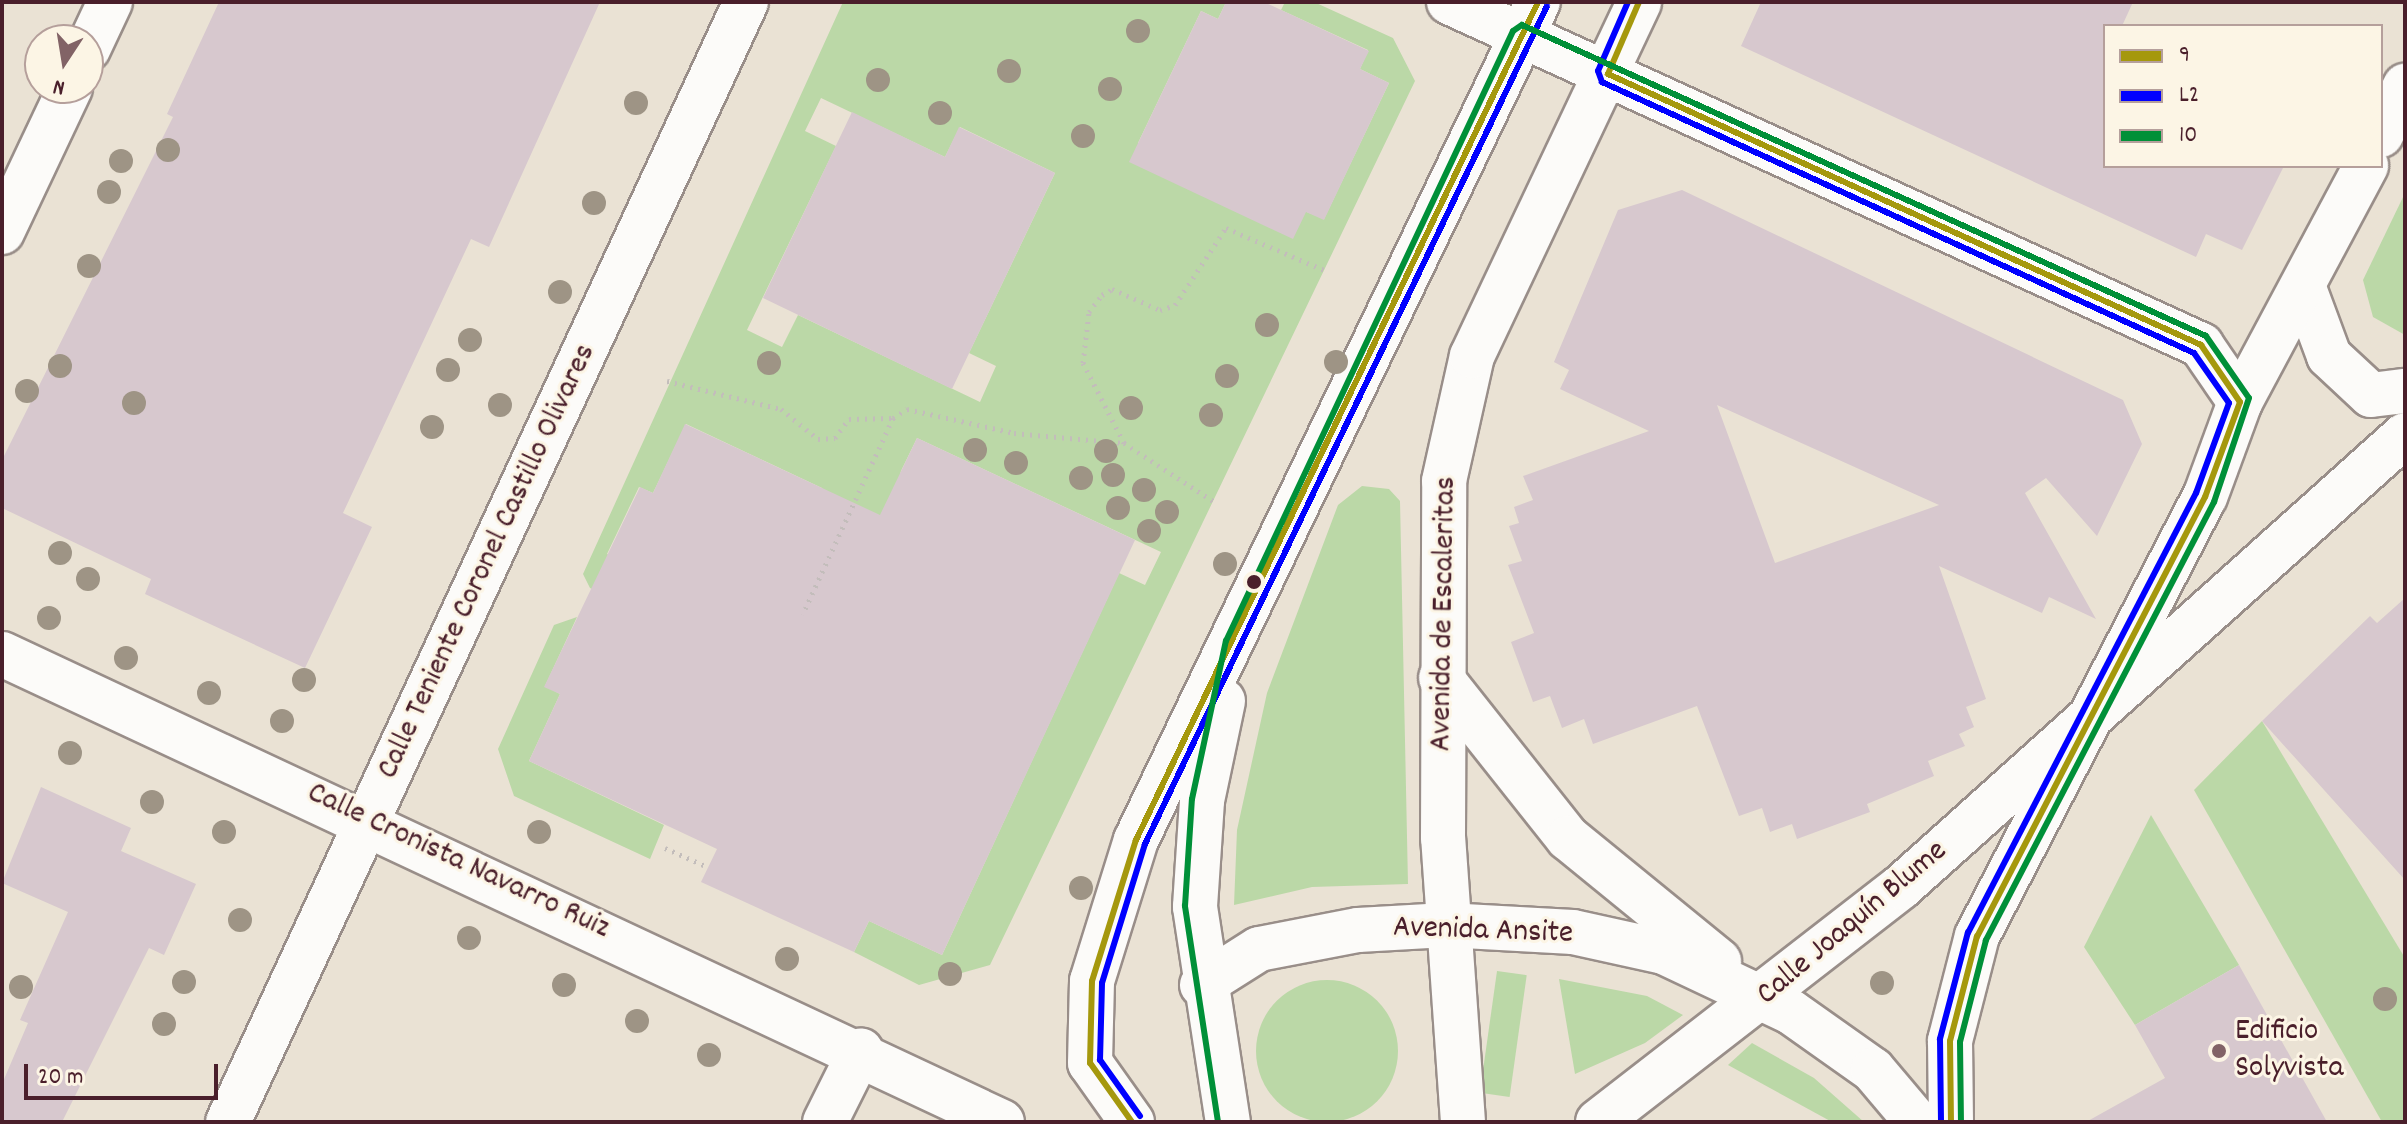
<!DOCTYPE html>
<meta charset="utf-8">
<style>
body{margin:0}
#map{position:relative;width:2407px;height:1124px;overflow:hidden;background:#eae2d4;font-family:Dekko,sans-serif}
div>[style]{position:absolute}
[style*='--x']{left:calc(var(--x)*1px);top:calc(var(--y)*1px);width:calc(var(--w)*1px);rotate:calc(var(--a)*1deg)}
.green>*{inset:0;background:#bbd8a7;transform-origin:0 0}
.round{border-radius:50%}
.building>*{inset:0;background:#d7c8ce}
.path>*{height:5px;margin-top:-2.5px;transform-origin:0;background:repeating-linear-gradient(90deg,#c3bdbb 0 2px,transparent 0 8px)}
.roads{filter:drop-shadow(2px 0 #998e89) drop-shadow(-2px 0 #998e89) drop-shadow(0 2px #998e89) drop-shadow(0 -2px #998e89)}
.minor>*{height:44px;margin:-22px;padding:0 22px;transform-origin:22px;border-radius:22px;background:#fcfbf9}
.bus-1>*{height:6px;margin:-3px;padding:0 3px;transform-origin:3px;border-radius:3px;background:#a5980d}
.bus-2>*{height:6px;margin:-3px;padding:0 3px;transform-origin:3px;border-radius:3px;background:#00f}
.bus-3>*{height:6px;margin:-3px;padding:0 3px;transform-origin:3px;border-radius:3px;background:#009038}
.trees>*{width:24px;height:24px;margin:-12px;border-radius:50%;background:#9e9485}
.dots>*{width:22px;height:22px;translate:-50% -50%;box-sizing:border-box;border:4px solid #fcf5e5;border-radius:50%}
span{translate:-50% -50%;white-space:nowrap;text-align:center;line-height:1.15;-webkit-text-stroke:6px #fcf5e5;paint-order:stroke}
.street-label{font-size:32px;color:#4a1f2b}
.poi-label{font-size:32px;color:#4a1f2b}
.left{translate:0 -50%;text-align:left}
.frame{position:absolute;inset:0;border:4px solid #4a1f2b;pointer-events:none}
.legend{position:absolute;left:2103px;top:24px;width:280px;height:144px;box-sizing:border-box;background:#fcf5e5;border:2px solid #b59f9b;margin:0;padding:10px 14px;list-style:none;font-size:24px;color:#4a1f2b}
.legend li{display:flex;align-items:center;gap:16px;height:40px}
.legend b{width:40px;border:2px solid #b59f9b}
.north{position:absolute;left:24px;top:24px;width:80px;height:80px;box-sizing:border-box;background:#fcf5e5;border:2px solid #b59f9b;border-radius:50%;rotate:192deg;font-size:22px;font-weight:700;line-height:32px;text-align:center;color:#4a1f2b}
.north::after{content:'';display:block;margin:auto;width:28px;height:36px;background:#826366;clip-path:polygon(50% 0,100% 100%,50% 72%,0 100%)}
.scale{position:absolute;left:24px;top:1064px;width:194px;height:36px;box-sizing:border-box;border:4px solid #4a1f2b;border-top:0;padding-left:10px;font-size:24px;line-height:28px;white-space:nowrap;color:#4a1f2b;-webkit-text-stroke:6px #fcf5e5;paint-order:stroke}
</style>
<div id="map">
<div class="green">
<i style="clip-path:polygon(evenodd,843px 2px,1226px 2px,1218px 19px,1201px 11px,1138px 143px,1324px 219px,1389px 83px,1360px 69px,1368px 50px,1281px 10px,1285px 2px,1314px 2px,1393px 38px,1415px 81px,990px 965px,919px 985px,854px 952px,869px 921px,942px 955px,1119px 573px,1145px 585px,1161px 552px,917px 438px,901px 471px,868px 603px,822px 488px,686px 424px,653px 493px,639px 487px,607px 554px,622px 562px,606px 596px,590px 588px,583px 574px,843px 2px,821px 98px,945px 157px,960px 127px,1055px 173px,969px 353px,996px 366px,980px 402px,798px 315px,782px 347px,747px 330px,836px 146px,805px 131px,821px 98px)"></i>
<i style="clip-path:polygon(2405px 193px,2405px 335px,2373px 317px,2363px 280px)"></i>
<i style="clip-path:polygon(1362px 486px,1389px 489px,1400px 501px,1408px 884px,1312px 887px,1234px 905px,1237px 830px,1267px 693px,1338px 505px)"></i>
<i style="clip-path:polygon(577px 617px,545px 686px,560px 694px,529px 761px,664px 825px,650px 859px,514px 796px,498px 749px,554px 625px)"></i>
<i style="clip-path:polygon(2262px 721px,2405px 958px,2405px 1122px,2382px 1122px,2194px 790px)"></i>
<i style="clip-path:polygon(2151px 815px,2239px 965px,2135px 1025px,2084px 947px)"></i>
<i style="left:1497px;top:971px;width:30px;height:123px;rotate:8deg"></i>
<i style="clip-path:polygon(1559px 979px,1647px 996px,1683px 1015px,1645px 1043px,1575px 1074px)"></i>
<i class="round" style="left:1256px;top:980px;width:142px;height:142px"></i>
<i style="clip-path:polygon(1752px 1043px,1814px 1078px,1864px 1122px,1832px 1122px,1728px 1065px)"></i>
</div>
<div class="building">
<i style="clip-path:polygon(219px 2px,600px 2px,489px 247px,471px 239px,343px 513px,372px 527px,305px 668px,145px 594px,151px 579px,2px 508px,2px 460px,173px 117px,167px 114px)"></i>
<i style="clip-path:polygon(1226px 2px,1264px 2px,1369px 51px,1360px 69px,1389px 83px,1324px 220px,1306px 212px,1293px 239px,1129px 162px,1201px 11px,1218px 19px)"></i>
<i style="clip-path:polygon(1761px 2px,2133px 2px,2122px 26px,2105px 26px,2105px 166px,2284px 166px,2242px 250px,2206px 234px,2196px 257px,1741px 46px)"></i>
<i style="clip-path:polygon(852px 112px,945px 157px,959px 127px,1055px 173px,952px 389px,763px 298px)"></i>
<i style="clip-path:polygon(evenodd,1682px 190px,2123px 400px,2142px 444px,2097px 536px,2046px 478px,2025px 493px,2096px 619px,2049px 597px,2042px 613px,1939px 566px,1986px 699px,1966px 707px,1974px 727px,1959px 734px,1965px 746px,1928px 761px,1934px 776px,1867px 804px,1870px 812px,1797px 839px,1792px 824px,1770px 832px,1762px 808px,1739px 816px,1697px 706px,1593px 744px,1584px 719px,1562px 728px,1550px 696px,1533px 702px,1511px 642px,1534px 633px,1508px 565px,1522px 561px,1509px 526px,1519px 523px,1514px 507px,1533px 500px,1523px 476px,1649px 431px,1560px 389px,1569px 370px,1554px 362px,1618px 210px,1682px 190px,1717px 405px,1939px 505px,1775px 563px,1717px 405px)"></i>
<i style="clip-path:polygon(685px 424px,880px 515px,917px 438px,1135px 540px,942px 955px,869px 921px,854px 952px,701px 882px,717px 849px,529px 761px,560px 694px,544px 687px,640px 487px,653px 493px)"></i>
<i style="clip-path:polygon(2405px 598px,2405px 880px,2262px 721px,2370px 616px,2377px 623px)"></i>
<i style="clip-path:polygon(41px 787px,131px 828px,121px 851px,196px 884px,164px 955px,149px 948px,62px 1122px,2px 1122px,2px 1084px,28px 1023px,20px 1020px,68px 912px,2px 883px)"></i>
<i style="clip-path:polygon(2239px 965px,2327px 1122px,2086px 1122px,2165px 1078px,2135px 1025px)"></i>
</div>
<div class="path">
<i style="--x:667;--y:381;--w:117;--a:13.8"></i>
<i style="--x:781;--y:409;--w:48;--a:39"></i>
<i style="--x:818;--y:439;--w:17;--a:-3"></i>
<i style="--x:835;--y:438;--w:24;--a:-54"></i>
<i style="--x:849;--y:419;--w:44;--a:-1.3"></i>
<i style="--x:893;--y:418;--w:216;--a:114.7"></i>
<i style="--x:893;--y:418;--w:17;--a:-33"></i>
<i style="--x:907;--y:409;--w:110;--a:12.6"></i>
<i style="--x:1014;--y:433;--w:110;--a:5.2"></i>
<i style="--x:1124;--y:443;--w:106;--a:33.1"></i>
<i style="--x:1124;--y:443;--w:90;--a:-117.1"></i>
<i style="--x:1083;--y:363;--w:51;--a:-83.3"></i>
<i style="--x:1089;--y:312;--w:21;--a:-53"></i>
<i style="--x:1102;--y:295;--w:12;--a:-31"></i>
<i style="--x:1112;--y:289;--w:52;--a:23.6"></i>
<i style="--x:1160;--y:310;--w:16;--a:-18"></i>
<i style="--x:1175;--y:305;--w:92;--a:-56.5"></i>
<i style="--x:1226;--y:228;--w:107;--a:23.2"></i>
<i style="--x:665;--y:848;--w:47;--a:23.8"></i>
</div>
<div class="roads">
<div class="minor">
<i style="--x:1449;--y:2;--w:827;--a:24.52"></i>
<i style="--x:2201;--y:345;--w:69;--a:55.6"></i>
<i style="--x:88;--y:49;--w:52;--a:-64.9"></i>
<i style="--x:2381;--y:135;--w:55;--a:-63.9"></i>
<i style="--x:2;--y:232;--w:159;--a:-64.7"></i>
<i style="--x:2305;--y:291;--w:69;--a:69.7"></i>
<i style="--x:2329;--y:356;--w:57;--a:42.9"></i>
<i style="--x:2371;--y:395;--w:34;--a:-7"></i>
<i style="--x:2;--y:654;--w:1104;--a:25.08"></i>
<i style="--x:1441;--y:678;--w:204;--a:51.6"></i>
<i style="--x:1568;--y:838;--w:195;--a:39.2"></i>
<i style="--x:1223;--y:701;--w:102;--a:101.9"></i>
<i style="--x:1202;--y:801;--w:106;--a:93.8"></i>
<i style="--x:1195;--y:907;--w:218;--a:81.3"></i>
<i style="--x:1202;--y:985;--w:67;--a:-32.3"></i>
<i style="--x:1259;--y:949;--w:101;--a:-10.9"></i>
<i style="--x:1358;--y:930;--w:88;--a:-3.3"></i>
<i style="--x:1446;--y:925;--w:127;--a:3.2"></i>
<i style="--x:1573;--y:932;--w:93;--a:12.4"></i>
<i style="--x:1664;--y:952;--w:140;--a:25.3"></i>
<i style="--x:1791;--y:1012;--w:100;--a:35.3"></i>
<i style="--x:1873;--y:1070;--w:68;--a:49.8"></i>
<i style="--x:228;--y:1122;--w:1234;--a:-65.18"></i>
<i style="--x:825;--y:1122;--w:80;--a:-63.4"></i>
<i style="--x:1132;--y:1122;--w:72;--a:-125.4"></i>
<i style="--x:1090;--y:1063;--w:82;--a:-88.6"></i>
<i style="--x:1092;--y:981;--w:148;--a:-72.7"></i>
<i style="--x:1136;--y:840;--w:929;--a:-64.37"></i>
<i style="--x:1463;--y:1122;--w:285;--a:-94"></i>
<i style="--x:1443;--y:838;--w:357;--a:-89.8"></i>
<i style="--x:1444;--y:481;--w:128;--a:-77.4"></i>
<i style="--x:1472;--y:356;--w:391;--a:-64.7"></i>
<i style="--x:1598;--y:1122;--w:383;--a:-37.8"></i>
<i style="--x:1901;--y:887;--w:677;--a:-41.89"></i>
<i style="--x:1951;--y:1122;--w:81;--a:-90.7"></i>
<i style="--x:1950;--y:1041;--w:108;--a:-75.6"></i>
<i style="--x:1977;--y:936;--w:495;--a:-62.6"></i>
<i style="--x:2205;--y:497;--w:101;--a:-69.8"></i>
<i style="--x:2240;--y:402;--w:268;--a:-61.9"></i>
</div>
</div>
<div class="bus-1">
<i style="--x:1639;--y:2;--w:78;--a:113.3"></i>
<i style="--x:1608;--y:74;--w:652;--a:24.56"></i>
<i style="--x:2201;--y:345;--w:69;--a:55.6"></i>
<i style="--x:2240;--y:402;--w:101;--a:110.2"></i>
<i style="--x:2205;--y:497;--w:495;--a:117.4"></i>
<i style="--x:1977;--y:936;--w:108;--a:104.4"></i>
<i style="--x:1950;--y:1041;--w:81;--a:89.3"></i>
<i style="--x:1132;--y:1122;--w:72;--a:-125.4"></i>
<i style="--x:1090;--y:1063;--w:82;--a:-88.6"></i>
<i style="--x:1092;--y:981;--w:148;--a:-72.7"></i>
<i style="--x:1136;--y:840;--w:929;--a:-64.37"></i>
</div>
<div class="bus-2">
<i style="--x:1628;--y:2;--w:75;--a:113.5"></i>
<i style="--x:1598;--y:71;--w:12;--a:70"></i>
<i style="--x:1602;--y:82;--w:651;--a:24.6"></i>
<i style="--x:2194;--y:353;--w:61;--a:55"></i>
<i style="--x:2229;--y:403;--w:96;--a:110.1"></i>
<i style="--x:2196;--y:493;--w:495;--a:117.4"></i>
<i style="--x:1968;--y:932;--w:111;--a:104.7"></i>
<i style="--x:1940;--y:1039;--w:83;--a:89.3"></i>
<i style="--x:1140;--y:1116;--w:69;--a:-125.5"></i>
<i style="--x:1100;--y:1060;--w:77;--a:-88.5"></i>
<i style="--x:1102;--y:983;--w:145;--a:-72.8"></i>
<i style="--x:1145;--y:844;--w:929;--a:-64.37"></i>
</div>
<div class="bus-3">
<i style="--x:1218;--y:1122;--w:219;--a:-98.7"></i>
<i style="--x:1185;--y:906;--w:107;--a:-86.3"></i>
<i style="--x:1192;--y:799;--w:162;--a:-77.9"></i>
<i style="--x:1226;--y:641;--w:674;--a:-64.8"></i>
<i style="--x:1513;--y:31;--w:11;--a:-34"></i>
<i style="--x:1522;--y:25;--w:751;--a:24.45"></i>
<i style="--x:2206;--y:336;--w:75;--a:55.3"></i>
<i style="--x:2249;--y:398;--w:110;--a:108.6"></i>
<i style="--x:2214;--y:502;--w:494;--a:117.5"></i>
<i style="--x:1986;--y:940;--w:105;--a:104.3"></i>
<i style="--x:1960;--y:1042;--w:80;--a:89.3"></i>
</div>
<div class="trees">
<i style="left:1138px;top:31px"></i>
<i style="left:1009px;top:71px"></i>
<i style="left:878px;top:80px"></i>
<i style="left:1110px;top:89px"></i>
<i style="left:636px;top:103px"></i>
<i style="left:940px;top:113px"></i>
<i style="left:1083px;top:136px"></i>
<i style="left:168px;top:150px"></i>
<i style="left:121px;top:161px"></i>
<i style="left:109px;top:192px"></i>
<i style="left:594px;top:203px"></i>
<i style="left:89px;top:266px"></i>
<i style="left:560px;top:292px"></i>
<i style="left:1267px;top:325px"></i>
<i style="left:470px;top:340px"></i>
<i style="left:1336px;top:362px"></i>
<i style="left:769px;top:363px"></i>
<i style="left:60px;top:366px"></i>
<i style="left:448px;top:370px"></i>
<i style="left:1227px;top:376px"></i>
<i style="left:27px;top:391px"></i>
<i style="left:134px;top:403px"></i>
<i style="left:500px;top:405px"></i>
<i style="left:1131px;top:408px"></i>
<i style="left:1211px;top:415px"></i>
<i style="left:432px;top:427px"></i>
<i style="left:975px;top:450px"></i>
<i style="left:1106px;top:451px"></i>
<i style="left:1016px;top:463px"></i>
<i style="left:1113px;top:475px"></i>
<i style="left:1081px;top:478px"></i>
<i style="left:1144px;top:490px"></i>
<i style="left:1118px;top:508px"></i>
<i style="left:1167px;top:512px"></i>
<i style="left:1149px;top:531px"></i>
<i style="left:60px;top:553px"></i>
<i style="left:1225px;top:564px"></i>
<i style="left:88px;top:579px"></i>
<i style="left:49px;top:618px"></i>
<i style="left:126px;top:658px"></i>
<i style="left:304px;top:680px"></i>
<i style="left:209px;top:693px"></i>
<i style="left:282px;top:721px"></i>
<i style="left:70px;top:753px"></i>
<i style="left:152px;top:802px"></i>
<i style="left:224px;top:832px"></i>
<i style="left:539px;top:832px"></i>
<i style="left:1081px;top:888px"></i>
<i style="left:240px;top:920px"></i>
<i style="left:469px;top:938px"></i>
<i style="left:787px;top:959px"></i>
<i style="left:950px;top:974px"></i>
<i style="left:184px;top:982px"></i>
<i style="left:1882px;top:983px"></i>
<i style="left:564px;top:985px"></i>
<i style="left:21px;top:987px"></i>
<i style="left:2385px;top:999px"></i>
<i style="left:637px;top:1021px"></i>
<i style="left:164px;top:1024px"></i>
<i style="left:709px;top:1055px"></i>
</div>
<div class="dots">
<i style="left:1254px;top:582px;background:#4a1f2b"></i>
<i style="left:2219px;top:1051px;background:#826366"></i>
</div>
<div class="street-label">
<span style="left:488px;top:562px;rotate:-65deg">Calle Teniente Coronel Castillo Olivares</span>
<span style="left:1445px;top:614px;rotate:-89deg">Avenida de Escaleritas</span>
<span style="left:458px;top:862px;rotate:25deg">Calle Cronista Navarro Ruiz</span>
<span style="left:1853px;top:924px;rotate:-40deg">Calle Joaquín Blume</span>
<span style="left:1483px;top:932px;rotate:2deg">Avenida Ansite</span>
</div>
<div class="poi-label">
<span class="left" style="left:2235px;top:1051px">Edificio<br>Solyvista</span>
</div>
<div class="frame"></div>
<ul class="legend">
<li><b style="height:10px;background:#a5980d"></b>9</li>
<li><b style="height:10px;background:#00f"></b>L2</li>
<li><b style="height:10px;background:#009038"></b>10</li>
</ul>
<div class="north">N</div>
<div class="scale">20 m</div>
</div>
